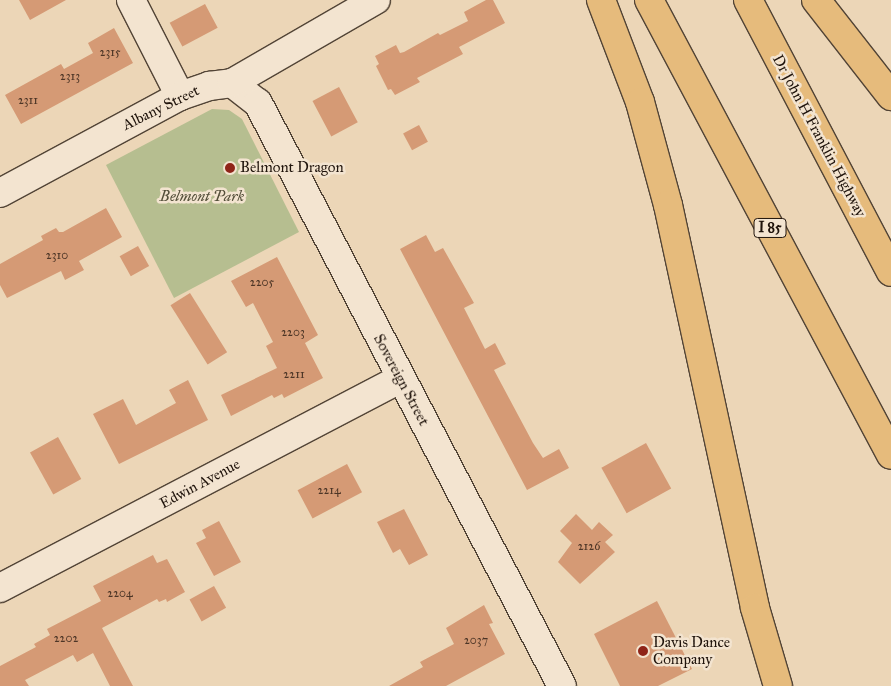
<!DOCTYPE html>
<style>
body{margin:0}
#map{position:relative;width:891px;height:686px;overflow:hidden;background:#ecd6b7;font-family:"IM FELL Great Primer",serif}
div>[style]{position:absolute}
[style*='--x']{left:calc(var(--x)*1px);top:calc(var(--y)*1px);width:calc(var(--w)*1px);rotate:calc(var(--a)*1deg)}
.green>*{inset:0;background:#b6be90}
.building>*{inset:0;background:#d59a75;transform-origin:0 0}
.roads{filter:drop-shadow(1px 0 #524436) drop-shadow(-1px 0 #524436) drop-shadow(0 1px #524436) drop-shadow(0 -1px #524436)}
.street>*{height:28px;margin:-14px;padding:0 14px;transform-origin:14px;border-radius:14px;background:#f3e4d0}
.highway>*{height:28px;margin:-14px;padding:0 14px;transform-origin:14px;border-radius:14px;background:#e6bb7c}
.dots>*{width:14px;height:14px;translate:-50% -50%;box-sizing:border-box;border:2px solid #f3e4d0;border-radius:50%}
span{translate:-50% -50%;white-space:nowrap;text-align:center;line-height:1.15;-webkit-text-stroke:5px #f3e4d0;paint-order:stroke}
.number-label{font-size:12px;color:#4c3526}
.number-label span{-webkit-text-stroke-width:0}
.shield-label span{padding:1px 4px;background:#f3e4d0;border:1px solid;border-radius:4px;-webkit-text-stroke-width:0}
.shield-label{font-size:14px;color:#1f130b;font-weight:700}
.street-label{font-size:15px;color:#1f130b}
.poi-label{font-size:15px;color:#1f130b}
.left{translate:0 -50%;text-align:left}
.park-label{font-size:15px;color:#544f3a;font-style:italic}
</style>
<div id="map">
<div class="green">
<i style="clip-path:polygon(212px 109px,229px 110px,242px 119px,299px 232px,174px 298px,106px 165px)"></i>
</div>
<div class="building">
<i style="clip-path:polygon(19px 0,66px 0,30px 20px)"></i>
<i style="clip-path:polygon(486px 0,493px 0,505px 23px,459px 47px,463px 54px,417px 78px,420px 82px,395px 95px,391px 89px,388px 90px,376px 66px,379px 64px,375px 56px,396px 45px,400px 53px,404px 52px,438px 33px,440px 35px,468px 21px,464px 12px)"></i>
<i style="left:205px;top:4px;width:27px;height:40px;rotate:62deg"></i>
<i style="clip-path:polygon(114px 28px,133px 63px,21px 124px,5px 95px,61px 64px,64px 69px,93px 53px,88px 43px)"></i>
<i style="left:339px;top:87px;width:40px;height:30px;rotate:62deg"></i>
<i style="left:419px;top:125px;width:19px;height:18px;rotate:62deg"></i>
<i style="clip-path:polygon(106px 208px,122px 237px,79px 261px,84px 270px,65px 280px,61px 271px,7px 298px,0 285px,0 264px,43px 240px,41px 236px,56px 228px,59px 232px,63px 232px)"></i>
<i style="clip-path:polygon(426px 235px,435px 252px,443px 248px,474px 303px,464px 308px,485px 349px,495px 343px,506px 364px,494px 370px,533px 443px,543px 458px,559px 449px,569px 468px,527px 490px,400px 249px)"></i>
<i style="left:138px;top:246px;width:23px;height:21px;rotate:61deg"></i>
<i style="clip-path:polygon(277px 257px,318px 335px,305px 343px,323px 378px,284px 398px,282px 394px,274px 398px,272px 395px,231px 416px,221px 395px,277px 368px,266px 346px,273px 342px,253px 303px,246px 307px,231px 281px)"></i>
<i style="left:190px;top:293px;width:70px;height:23px;rotate:58deg"></i>
<i style="clip-path:polygon(188px 380px,208px 420px,119px 464px,93px 414px,123px 399px,136px 425px,176px 403px,169px 390px)"></i>
<i style="left:58px;top:437px;width:48px;height:32px;rotate:61deg"></i>
<i style="left:646px;top:443px;width:52px;height:51px;rotate:61deg"></i>
<i style="left:347px;top:464px;width:32px;height:56px;rotate:62deg"></i>
<i style="clip-path:polygon(404px 509px,428px 555px,409px 565px,400px 549px,393px 553px,377px 522px)"></i>
<i style="clip-path:polygon(576px 514px,592px 530px,599px 522px,613px 535px,605px 542px,615px 552px,580px 584px,558px 562px,572px 543px,560px 531px)"></i>
<i style="clip-path:polygon(219px 521px,241px 562px,214px 576px,196px 543px,206px 538px,202px 530px)"></i>
<i style="clip-path:polygon(153px 555px,157px 563px,167px 559px,185px 592px,167px 602px,166px 599px,159px 602px,157px 599px,102px 628px,133px 686px,110px 686px,93px 653px,77px 662px,73px 655px,25px 680px,29px 686px,0 686px,0 666px,36px 647px,34px 644px,50px 635px,47px 629px,101px 601px,93px 586px)"></i>
<i style="left:214px;top:586px;width:25px;height:28px;rotate:61deg"></i>
<i style="clip-path:polygon(657px 601px,692px 669px,658px 686px,620px 686px,594px 634px)"></i>
<i style="clip-path:polygon(484px 605px,493px 623px,489px 624px,505px 654px,446px 686px,389px 686px,423px 667px,420px 662px,454px 644px,446px 628px)"></i>
</div>
<div class="roads">
<div class="street">
<i style="--x:131;--y:0;--w:108;--a:63"></i>
<i style="--x:232;--y:83;--w:33;--a:38"></i>
<i style="--x:258;--y:103;--w:657;--a:62.46"></i>
<i style="--x:0;--y:193;--w:204;--a:-28.3"></i>
<i style="--x:180;--y:96;--w:31;--a:-19"></i>
<i style="--x:209;--y:86;--w:23;--a:-7"></i>
<i style="--x:232;--y:83;--w:166;--a:-30"></i>
<i style="--x:0;--y:588;--w:451;--a:-27.6"></i>
</div>
<div class="highway">
<i style="--x:601;--y:0;--w:109;--a:69.1"></i>
<i style="--x:640;--y:102;--w:107;--a:74.8"></i>
<i style="--x:668;--y:205;--w:412;--a:77.8"></i>
<i style="--x:755;--y:608;--w:81;--a:73.6"></i>
<i style="--x:649;--y:0;--w:515;--a:61.99"></i>
<i style="--x:748;--y:0;--w:307;--a:62.3"></i>
<i style="--x:816;--y:0;--w:122;--a:52"></i>
</div>
</div>
<div class="dots">
<i style="left:230px;top:168px;background:#8f2418"></i>
<i style="left:643px;top:651px;background:#8f2418"></i>
</div>
<div class="number-label">
<span style="left:110px;top:53px">2315</span>
<span style="left:70px;top:77px">2313</span>
<span style="left:28px;top:101px">2311</span>
<span style="left:57px;top:256px">2310</span>
<span style="left:262px;top:283px">2205</span>
<span style="left:293px;top:333px">2203</span>
<span style="left:294px;top:375px">2211</span>
<span style="left:329px;top:491px">2214</span>
<span style="left:589px;top:547px">2126</span>
<span style="left:120px;top:594px">2204</span>
<span style="left:66px;top:639px">2202</span>
<span style="left:476px;top:641px">2037</span>
</div>
<div class="shield-label">
<span style="left:770px;top:228px">I 85</span>
</div>
<div class="street-label">
<span style="left:161px;top:108px;rotate:-26deg">Albany Street</span>
<span style="left:819px;top:136px;rotate:62deg">Dr John H Franklin Highway</span>
<span style="left:401px;top:380px;rotate:62deg">Sovereign Street</span>
<span style="left:200px;top:484px;rotate:-28deg">Edwin Avenue</span>
</div>
<div class="poi-label">
<span class="left" style="left:240px;top:168px">Belmont Dragon</span>
<span class="left" style="left:653px;top:651px">Davis Dance<br>Company</span>
</div>
<div class="park-label">
<span style="left:202px;top:197px">Belmont Park</span>
</div>
</div>
